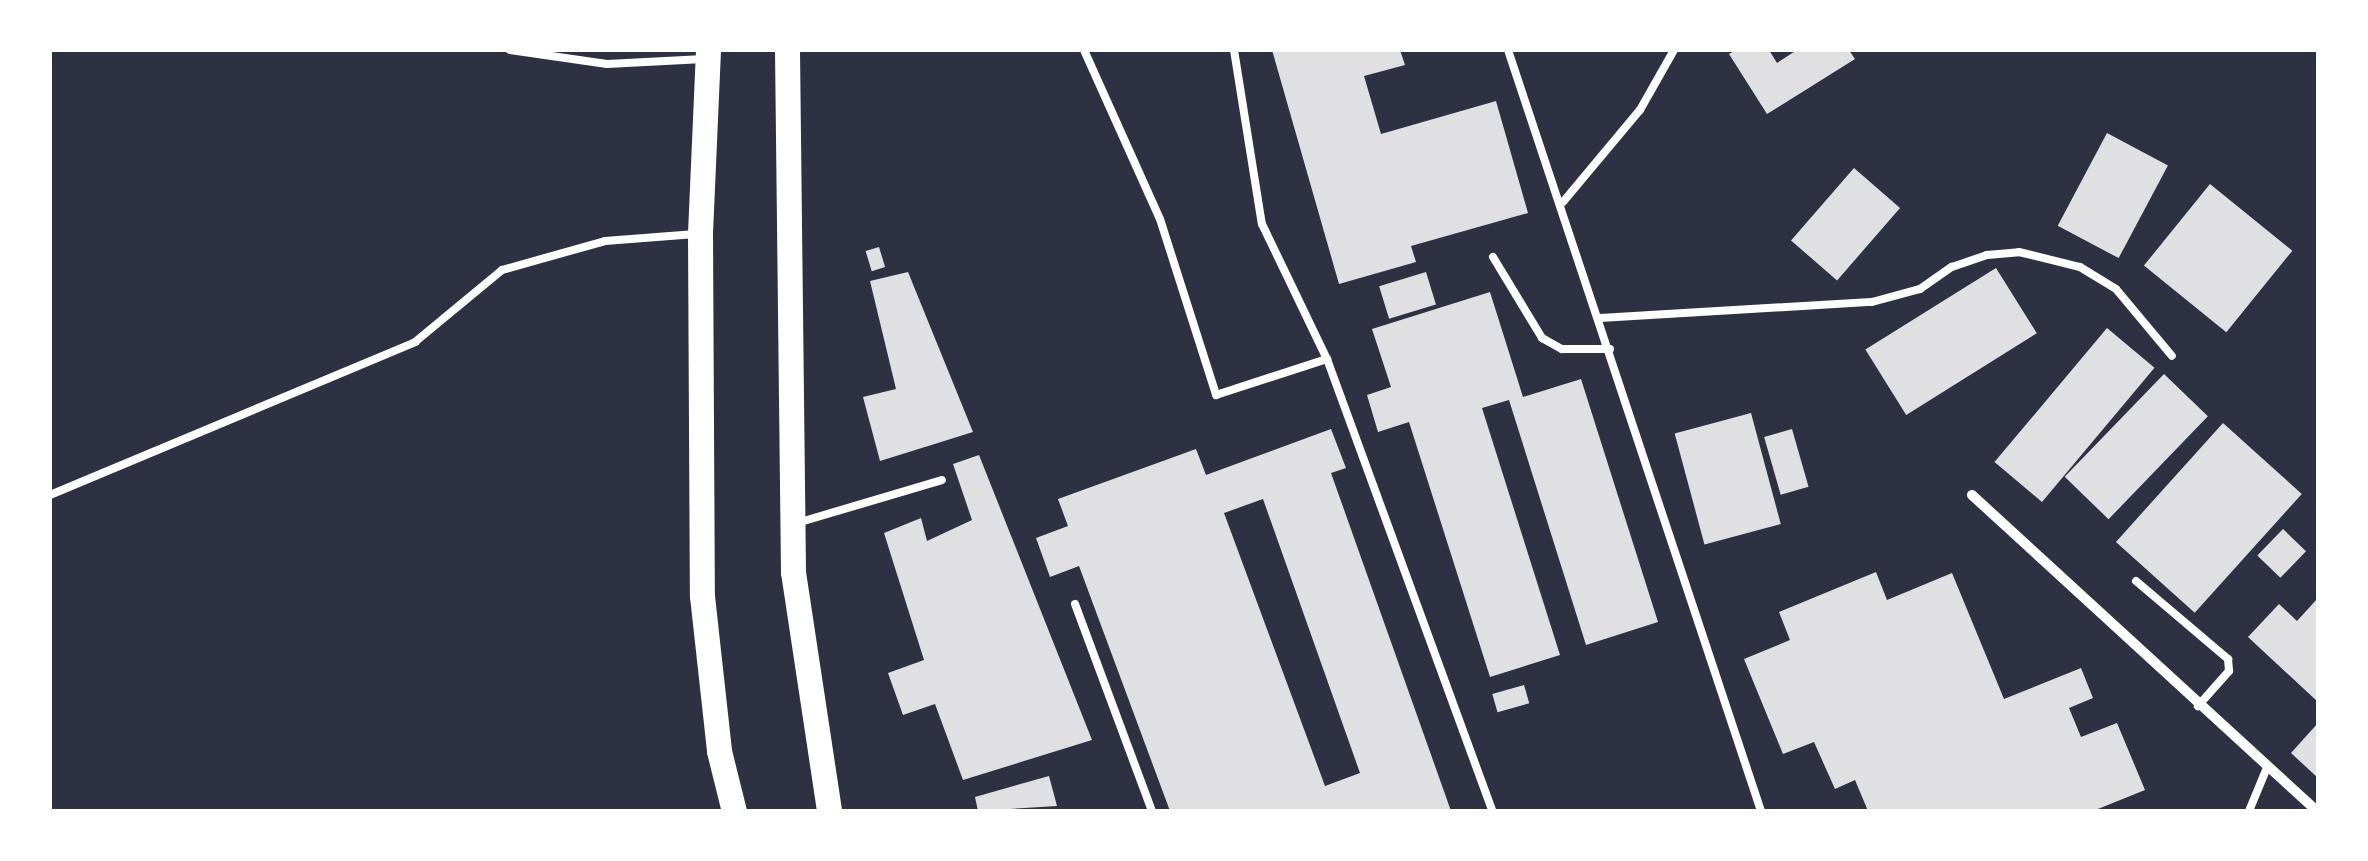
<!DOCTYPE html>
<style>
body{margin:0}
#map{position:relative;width:2368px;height:861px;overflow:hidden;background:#2d3142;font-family:"Roboto Serif",serif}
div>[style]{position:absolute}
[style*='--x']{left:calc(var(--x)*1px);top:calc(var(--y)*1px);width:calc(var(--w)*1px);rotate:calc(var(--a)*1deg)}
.building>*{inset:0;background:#e0e0e3;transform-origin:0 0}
.service>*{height:8px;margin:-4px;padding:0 4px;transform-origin:4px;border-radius:4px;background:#fff}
.minor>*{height:10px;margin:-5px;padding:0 5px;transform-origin:5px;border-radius:5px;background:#fff}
.primary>*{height:25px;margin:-12.5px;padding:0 12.5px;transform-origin:12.5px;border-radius:12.5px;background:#fff}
span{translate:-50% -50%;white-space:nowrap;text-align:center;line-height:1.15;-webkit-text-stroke:10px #fff;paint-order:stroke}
.frame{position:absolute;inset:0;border:52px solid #fff;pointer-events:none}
</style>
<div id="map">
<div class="building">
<i style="clip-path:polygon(1272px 50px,1400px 50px,1405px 65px,1364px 76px,1381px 134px,1496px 101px,1528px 213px,1411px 246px,1416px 262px,1339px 284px)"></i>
<i style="clip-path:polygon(1736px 50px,1769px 50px,1777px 63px,1797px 50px,1849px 50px,1855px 59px,1767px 114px,1729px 54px)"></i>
<i style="left:2107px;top:133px;width:69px;height:105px;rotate:28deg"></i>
<i style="left:1854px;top:168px;width:61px;height:96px;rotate:41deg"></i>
<i style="left:2210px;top:184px;width:106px;height:105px;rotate:39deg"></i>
<i style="left:879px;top:247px;width:21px;height:14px;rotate:73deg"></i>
<i style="left:1996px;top:268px;width:77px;height:154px;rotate:58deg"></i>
<i style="clip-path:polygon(908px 272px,973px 432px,880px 461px,863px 397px,896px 389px,870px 281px)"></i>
<i style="left:1426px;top:272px;width:34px;height:49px;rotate:73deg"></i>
<i style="clip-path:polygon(1490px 292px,1523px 397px,1581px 379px,1658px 622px,1586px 645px,1509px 400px,1482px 408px,1560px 655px,1490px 677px,1409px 422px,1378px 432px,1367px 395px,1391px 387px,1372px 329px)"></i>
<i style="left:2107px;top:328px;width:62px;height:175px;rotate:40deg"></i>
<i style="left:2164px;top:374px;width:61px;height:143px;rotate:44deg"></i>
<i style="left:1751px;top:413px;width:115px;height:79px;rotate:75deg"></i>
<i style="left:2223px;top:423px;width:106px;height:160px;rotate:42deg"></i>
<i style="clip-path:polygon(evenodd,1331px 429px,1346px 468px,1331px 473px,1451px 811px,1170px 811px,1079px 566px,1050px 577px,1036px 538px,1068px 526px,1058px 499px,1196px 449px,1206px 475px,1331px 429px,1263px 499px,1360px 773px,1325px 786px,1224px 513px,1263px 499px)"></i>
<i style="left:1792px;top:429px;width:60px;height:29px;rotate:74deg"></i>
<i style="clip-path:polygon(979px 455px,1092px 740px,963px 780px,935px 704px,903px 715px,888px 673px,924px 660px,884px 533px,921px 518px,927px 541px,972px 520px,953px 464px)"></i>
<i style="left:2283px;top:529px;width:32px;height:37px;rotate:44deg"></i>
<i style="clip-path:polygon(1876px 572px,1887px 600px,1952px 573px,2004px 699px,2081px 668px,2093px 698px,2069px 708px,2081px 737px,2117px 723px,2145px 790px,2093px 811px,1868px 811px,1855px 780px,1835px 789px,1814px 742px,1783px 754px,1744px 659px,1790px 640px,1779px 612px)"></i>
<i style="clip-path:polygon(2318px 598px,2318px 702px,2248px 637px,2279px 604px,2297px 621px)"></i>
<i style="left:1524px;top:685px;width:19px;height:33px;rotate:74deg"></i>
<i style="clip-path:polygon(2318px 723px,2318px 778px,2291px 753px)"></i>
<i style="clip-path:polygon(1049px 776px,1057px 806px,978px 811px,975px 797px)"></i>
</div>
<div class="service">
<i style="--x:510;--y:50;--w:98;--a:8.2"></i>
<i style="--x:607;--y:64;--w:97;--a:-3"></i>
<i style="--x:1084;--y:50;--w:185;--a:65.8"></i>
<i style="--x:1160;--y:219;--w:185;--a:72.3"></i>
<i style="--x:1216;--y:395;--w:117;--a:-18"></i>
<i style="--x:1234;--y:50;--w:176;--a:80.9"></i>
<i style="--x:1262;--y:224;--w:150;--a:64.3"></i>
<i style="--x:1327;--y:359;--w:481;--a:69.9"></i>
<i style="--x:1508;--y:50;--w:802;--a:71.61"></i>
<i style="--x:1563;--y:202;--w:120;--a:-50.1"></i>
<i style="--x:1640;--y:110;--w:69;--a:-60.5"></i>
<i style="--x:1493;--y:257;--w:95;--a:58.8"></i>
<i style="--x:1542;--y:338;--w:23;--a:29"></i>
<i style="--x:1562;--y:349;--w:48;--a:0"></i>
<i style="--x:1600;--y:318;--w:272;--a:-3.4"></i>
<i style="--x:1872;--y:302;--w:50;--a:-15.2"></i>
<i style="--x:1920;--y:289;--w:39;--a:-35"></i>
<i style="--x:1952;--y:267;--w:37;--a:-19"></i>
<i style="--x:1987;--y:255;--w:32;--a:-5"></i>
<i style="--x:2019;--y:252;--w:63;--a:13.8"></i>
<i style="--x:2080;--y:267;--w:42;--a:31.4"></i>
<i style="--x:2116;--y:289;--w:87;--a:50.1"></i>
<i style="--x:50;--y:495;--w:396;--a:-22.7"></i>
<i style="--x:415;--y:342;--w:113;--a:-39.6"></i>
<i style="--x:502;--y:270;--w:107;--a:-15.7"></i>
<i style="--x:605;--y:241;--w:91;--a:-4.4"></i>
<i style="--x:797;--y:523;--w:151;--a:-16.5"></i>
<i style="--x:2136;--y:581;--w:121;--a:40.3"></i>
<i style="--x:2228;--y:659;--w:12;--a:85"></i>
<i style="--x:2229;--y:671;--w:47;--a:131.5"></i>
<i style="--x:1075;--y:604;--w:221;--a:69.6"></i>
<i style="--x:2249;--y:811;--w:44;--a:-67.5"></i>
</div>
<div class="minor">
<i style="--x:1972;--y:495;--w:468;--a:42.5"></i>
</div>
<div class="primary">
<i style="--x:708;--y:50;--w:184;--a:92.5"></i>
<i style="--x:700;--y:234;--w:362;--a:89.7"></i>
<i style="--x:702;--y:596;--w:156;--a:83.7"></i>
<i style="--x:719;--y:751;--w:62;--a:76"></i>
<i style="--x:787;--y:50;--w:522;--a:89.34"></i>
<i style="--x:793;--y:572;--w:242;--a:81.4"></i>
</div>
<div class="frame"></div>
</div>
